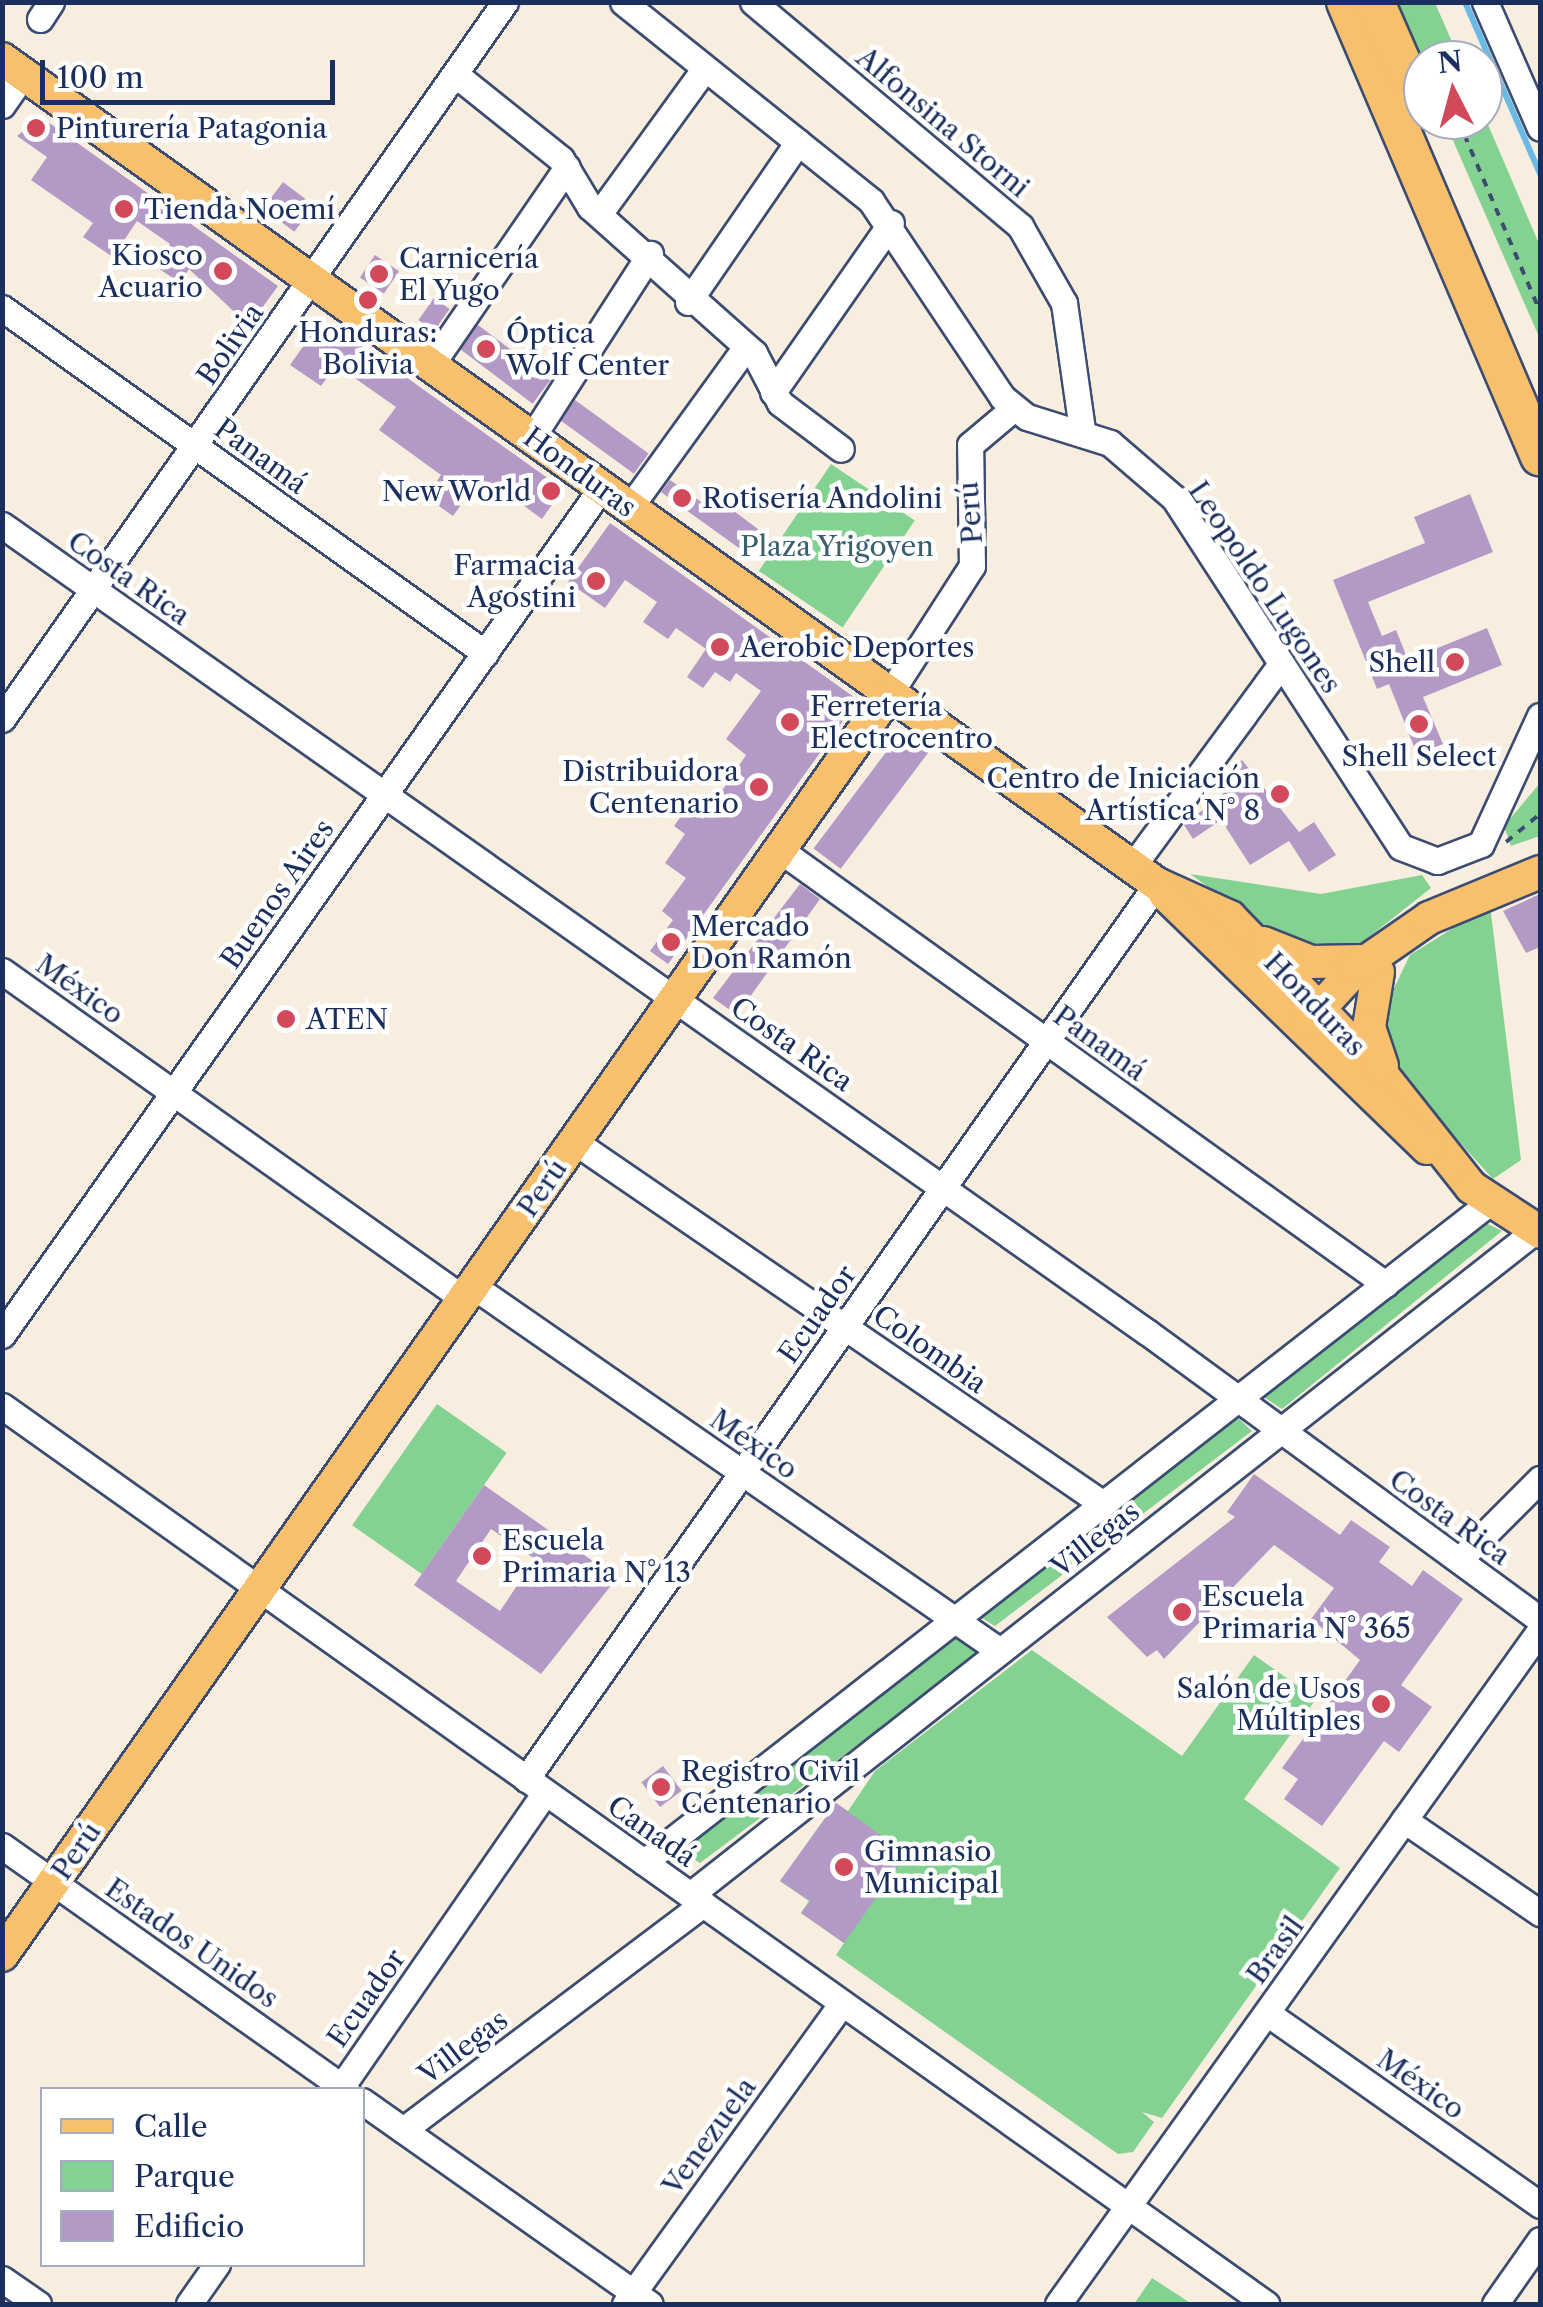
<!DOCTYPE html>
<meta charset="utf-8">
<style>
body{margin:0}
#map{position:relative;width:1543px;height:2307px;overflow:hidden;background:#f8eedf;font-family:"Libre Caslon Text",serif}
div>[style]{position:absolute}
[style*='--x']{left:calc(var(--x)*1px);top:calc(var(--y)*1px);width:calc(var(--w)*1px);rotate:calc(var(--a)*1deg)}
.green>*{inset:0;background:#83d292;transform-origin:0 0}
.stream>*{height:6px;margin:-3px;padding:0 3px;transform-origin:3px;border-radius:3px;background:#6abae5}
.building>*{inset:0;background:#b39ac6;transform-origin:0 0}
.path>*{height:4px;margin-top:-2px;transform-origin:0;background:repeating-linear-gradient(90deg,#3c4c71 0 8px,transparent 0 16px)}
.roads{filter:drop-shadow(2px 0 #3c4c71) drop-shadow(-2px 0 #3c4c71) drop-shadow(0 2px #3c4c71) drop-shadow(0 -2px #3c4c71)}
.minor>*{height:25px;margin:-12.5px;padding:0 12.5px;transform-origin:12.5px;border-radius:12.5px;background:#fff}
.major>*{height:32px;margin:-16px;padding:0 16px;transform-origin:16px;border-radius:16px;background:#f8bf6c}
.highway>*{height:38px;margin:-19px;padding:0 19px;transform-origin:19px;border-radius:19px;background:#f8bf6c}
.dots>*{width:28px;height:28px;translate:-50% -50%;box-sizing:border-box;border:5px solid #fff;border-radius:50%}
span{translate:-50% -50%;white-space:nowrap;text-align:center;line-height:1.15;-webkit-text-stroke:9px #fff;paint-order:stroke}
.street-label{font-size:28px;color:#1b2f5e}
.poi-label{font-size:28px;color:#1b2f5e}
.left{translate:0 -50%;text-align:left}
.right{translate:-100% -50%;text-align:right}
.park-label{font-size:28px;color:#3a606e}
.frame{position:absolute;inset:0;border:5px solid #1b2f5e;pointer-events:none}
.legend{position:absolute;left:40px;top:2087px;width:325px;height:180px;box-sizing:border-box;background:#fff;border:2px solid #a4acbf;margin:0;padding:12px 18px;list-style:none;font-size:30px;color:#1b2f5e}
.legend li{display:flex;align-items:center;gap:20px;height:50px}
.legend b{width:50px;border:2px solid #a4acbf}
.north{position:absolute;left:1403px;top:40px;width:100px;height:100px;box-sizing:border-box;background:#fff;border:2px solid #a4acbf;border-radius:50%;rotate:354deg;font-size:28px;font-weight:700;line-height:40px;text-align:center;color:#1b2f5e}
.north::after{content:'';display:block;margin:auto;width:35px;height:45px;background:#d1495b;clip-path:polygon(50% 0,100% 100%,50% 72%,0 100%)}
.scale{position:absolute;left:40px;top:60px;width:295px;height:45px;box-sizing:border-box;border:5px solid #1b2f5e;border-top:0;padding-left:12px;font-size:30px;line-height:35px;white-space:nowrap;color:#1b2f5e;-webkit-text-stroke:8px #fff;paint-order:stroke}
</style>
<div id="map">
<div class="green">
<i style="clip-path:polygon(1392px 3px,1435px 3px,1460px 60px,1423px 60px,1423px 72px)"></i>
<i style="clip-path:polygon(1483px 113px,1540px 246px,1540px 339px,1444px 120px,1483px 120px)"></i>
<i style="left:831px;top:464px;width:101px;height:129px;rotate:34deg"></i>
<i style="clip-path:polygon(1540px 783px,1540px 836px,1511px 846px,1504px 826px)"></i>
<i style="clip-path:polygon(1190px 874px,1321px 894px,1422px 875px,1431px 888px,1355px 948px,1322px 952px,1277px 936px)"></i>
<i style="clip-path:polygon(1490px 905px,1521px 1160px,1493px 1179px,1406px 1083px,1381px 1015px,1410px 955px)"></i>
<i style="clip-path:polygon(1484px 1222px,1502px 1231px,1282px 1409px,1262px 1396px)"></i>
<i style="left:437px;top:1404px;width:85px;height:148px;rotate:35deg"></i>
<i style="clip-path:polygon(1238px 1418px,1252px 1431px,995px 1626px,975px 1614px)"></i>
<i style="clip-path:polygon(959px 1635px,980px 1653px,700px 1863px,680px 1851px)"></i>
<i style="clip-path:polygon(1032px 1650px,1182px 1756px,1254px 1655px,1316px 1699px,1244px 1799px,1340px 1868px,1162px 2118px,1142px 2112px,1154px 2122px,1133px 2152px,1118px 2154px,836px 1955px,844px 1943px,801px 1913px,809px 1901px,780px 1881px,836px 1803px,848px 1811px,875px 1771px)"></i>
<i style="clip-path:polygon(1152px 2278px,1192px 2304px,1134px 2304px)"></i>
</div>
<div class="stream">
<i style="--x:1465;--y:2;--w:188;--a:66.4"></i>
</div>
<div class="building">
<i style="clip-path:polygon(41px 117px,278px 286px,249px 326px,189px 269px,180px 283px,155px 266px,170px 244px,137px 221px,113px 257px,83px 237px,93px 223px,31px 180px,47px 157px,17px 136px)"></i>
<i style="left:283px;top:182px;width:39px;height:33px;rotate:37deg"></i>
<i style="left:375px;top:255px;width:29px;height:27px;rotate:34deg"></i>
<i style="left:434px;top:298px;width:19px;height:27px;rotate:35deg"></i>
<i style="clip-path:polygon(333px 325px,563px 489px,542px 519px,498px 487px,490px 498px,475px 486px,453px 516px,426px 497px,441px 475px,379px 430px,396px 407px,336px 365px,321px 386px,290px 365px,316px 328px)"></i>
<i style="left:478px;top:325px;width:91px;height:30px;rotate:37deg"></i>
<i style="left:575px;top:400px;width:91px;height:25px;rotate:36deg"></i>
<i style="clip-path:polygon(670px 480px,704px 504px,711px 494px,758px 529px,743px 551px,661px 492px)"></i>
<i style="clip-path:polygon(1470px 494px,1493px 552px,1368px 602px,1382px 636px,1396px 630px,1408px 660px,1487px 628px,1502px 665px,1423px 697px,1443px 744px,1417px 754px,1389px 684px,1377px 689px,1333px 580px,1425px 543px,1414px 517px)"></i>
<i style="clip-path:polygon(610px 523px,858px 700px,668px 964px,650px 951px,673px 920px,662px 911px,686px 878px,665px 863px,685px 834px,674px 826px,687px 808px,703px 819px,746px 755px,726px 739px,761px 691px,736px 673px,730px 682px,715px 672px,703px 688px,687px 677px,706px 649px,676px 628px,668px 639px,643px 622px,657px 602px,625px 580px,605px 608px,568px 582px)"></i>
<i style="left:902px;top:731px;width:34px;height:147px;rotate:37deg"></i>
<i style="clip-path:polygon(1242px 760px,1299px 832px,1314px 822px,1336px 855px,1309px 872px,1289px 841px,1250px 865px,1221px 820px,1193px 839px,1184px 825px,1226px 791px,1218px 778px)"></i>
<i style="clip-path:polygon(800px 884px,820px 899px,737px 1015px,713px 998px)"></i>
<i style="clip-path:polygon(1540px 894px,1540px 947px,1526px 953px,1503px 911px)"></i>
<i style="clip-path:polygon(1254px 1474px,1340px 1535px,1351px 1520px,1390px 1547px,1379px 1562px,1412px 1586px,1423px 1570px,1463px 1599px,1401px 1685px,1432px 1707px,1399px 1752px,1384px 1741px,1322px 1826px,1284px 1799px,1298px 1779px,1282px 1768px,1360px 1660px,1311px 1619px,1334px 1588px,1274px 1545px,1164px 1659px,1157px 1650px,1147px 1657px,1107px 1617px,1235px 1517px,1227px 1512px)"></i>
<i style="clip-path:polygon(evenodd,484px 1485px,617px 1578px,541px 1674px,414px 1585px,484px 1485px,491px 1529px,535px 1559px,500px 1611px,456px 1581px,491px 1529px)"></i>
<i style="left:663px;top:1766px;width:31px;height:27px;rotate:53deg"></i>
<i style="clip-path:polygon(836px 1803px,907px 1854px,844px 1943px,801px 1913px,810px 1901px,780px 1881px)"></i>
</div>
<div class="path">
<i style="--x:1458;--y:120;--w:208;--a:66.8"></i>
<i style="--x:1506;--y:842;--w:44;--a:-39.5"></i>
</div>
<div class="roads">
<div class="minor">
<i style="--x:623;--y:2;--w:318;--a:38.7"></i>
<i style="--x:871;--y:201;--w:236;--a:56.2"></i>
<i style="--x:1002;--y:397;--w:32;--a:39"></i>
<i style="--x:1027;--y:417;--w:87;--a:17.4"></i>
<i style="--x:1110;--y:443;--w:84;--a:40.7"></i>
<i style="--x:1174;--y:498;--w:416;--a:57"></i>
<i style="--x:1401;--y:847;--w:39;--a:21"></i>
<i style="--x:1437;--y:861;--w:47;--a:-21.1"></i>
<i style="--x:1481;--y:844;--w:141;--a:-65.3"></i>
<i style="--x:753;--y:2;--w:349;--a:40"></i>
<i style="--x:1020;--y:226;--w:89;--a:60.3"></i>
<i style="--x:1064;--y:303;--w:128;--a:81.9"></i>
<i style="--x:1485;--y:2;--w:137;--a:66.4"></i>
<i style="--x:40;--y:19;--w:20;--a:-57"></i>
<i style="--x:455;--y:74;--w:136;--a:38.7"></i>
<i style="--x:561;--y:159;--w:56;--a:58.9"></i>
<i style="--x:590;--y:207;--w:220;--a:41.7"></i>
<i style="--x:754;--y:353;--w:56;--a:62.5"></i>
<i style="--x:780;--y:403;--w:76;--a:37"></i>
<i style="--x:2;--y:105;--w:38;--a:-55"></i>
<i style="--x:599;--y:214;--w:180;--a:-54"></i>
<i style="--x:688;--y:302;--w:194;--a:-55.5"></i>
<i style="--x:2;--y:308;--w:594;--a:35.54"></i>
<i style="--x:431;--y:365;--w:240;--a:-55.5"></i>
<i style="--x:773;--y:392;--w:206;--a:-55.1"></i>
<i style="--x:532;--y:437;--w:218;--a:-57.2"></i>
<i style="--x:630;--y:507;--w:198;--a:-54.1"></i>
<i style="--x:2;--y:525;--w:1401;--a:35.18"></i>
<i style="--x:1147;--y:1332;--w:487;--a:36.2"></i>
<i style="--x:890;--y:693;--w:151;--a:-57.2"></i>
<i style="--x:972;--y:566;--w:121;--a:-90.9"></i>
<i style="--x:970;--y:445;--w:57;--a:-40.1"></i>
<i style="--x:2;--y:719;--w:876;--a:-54.95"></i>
<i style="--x:780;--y:850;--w:745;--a:35.65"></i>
<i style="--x:1132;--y:867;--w:252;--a:-53.7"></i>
<i style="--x:2;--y:971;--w:567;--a:35.37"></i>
<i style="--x:575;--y:1142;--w:640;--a:34.43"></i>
<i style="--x:473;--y:1286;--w:641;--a:34.71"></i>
<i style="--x:2;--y:1335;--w:1039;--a:-54.72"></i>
<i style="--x:2;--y:1406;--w:1551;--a:35.39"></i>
<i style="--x:1459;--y:1560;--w:115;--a:-45"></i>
<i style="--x:526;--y:1779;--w:1095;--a:-54.82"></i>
<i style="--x:1404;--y:1820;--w:165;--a:34.4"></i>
<i style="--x:2;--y:1846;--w:422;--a:35.3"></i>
<i style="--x:644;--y:1862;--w:1073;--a:-37.96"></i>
<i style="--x:690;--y:1895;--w:1076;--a:-38.17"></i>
<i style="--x:1267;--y:2013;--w:334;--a:35.1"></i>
<i style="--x:339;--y:2090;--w:362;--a:-55.3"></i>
<i style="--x:362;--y:2101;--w:352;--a:35.2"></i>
<i style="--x:403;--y:2130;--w:376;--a:-37"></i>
<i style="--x:2;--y:2279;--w:44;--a:34.8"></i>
<i style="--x:189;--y:2304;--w:49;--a:-55"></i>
<i style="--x:625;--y:2304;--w:371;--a:-54.2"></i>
<i style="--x:1058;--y:2304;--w:829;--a:-54.43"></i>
<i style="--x:1495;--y:2304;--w:78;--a:-54.9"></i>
</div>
<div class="major">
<i style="--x:2;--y:59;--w:1419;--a:35.54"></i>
<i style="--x:1157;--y:884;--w:80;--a:24.3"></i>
<i style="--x:1230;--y:917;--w:216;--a:45.9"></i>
<i style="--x:1380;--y:1072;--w:147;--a:51.6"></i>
<i style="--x:1471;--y:1187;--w:82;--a:33.1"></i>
<i style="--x:1165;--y:894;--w:365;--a:44.1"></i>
<i style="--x:1263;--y:943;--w:52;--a:21.6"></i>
<i style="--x:1311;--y:962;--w:55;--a:-1"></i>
<i style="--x:1378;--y:972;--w:56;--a:99.3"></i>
<i style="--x:1369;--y:1027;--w:41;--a:71.6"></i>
<i style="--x:1306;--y:1023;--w:75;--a:-47.2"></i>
<i style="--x:1357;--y:968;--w:88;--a:-34.8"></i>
<i style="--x:1429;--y:918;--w:120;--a:-22.5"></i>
<i style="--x:2;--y:1955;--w:1543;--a:-54.87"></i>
</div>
<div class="highway">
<i style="--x:1346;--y:2;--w:494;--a:66.9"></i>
<i style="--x:1375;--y:2;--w:77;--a:66.4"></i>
</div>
</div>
<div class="dots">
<i style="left:36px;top:128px;background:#d1495b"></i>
<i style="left:124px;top:209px;background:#d1495b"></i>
<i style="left:223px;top:271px;background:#d1495b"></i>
<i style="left:379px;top:274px;background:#d1495b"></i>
<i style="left:368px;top:300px;background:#d1495b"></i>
<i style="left:486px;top:349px;background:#d1495b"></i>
<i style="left:551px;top:491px;background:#d1495b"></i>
<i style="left:682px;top:498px;background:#d1495b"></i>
<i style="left:596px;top:581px;background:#d1495b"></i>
<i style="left:720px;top:647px;background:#d1495b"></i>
<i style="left:1455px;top:662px;background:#d1495b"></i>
<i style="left:790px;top:722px;background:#d1495b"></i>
<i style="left:1419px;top:724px;background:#d1495b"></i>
<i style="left:759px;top:787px;background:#d1495b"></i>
<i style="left:1280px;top:794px;background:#d1495b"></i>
<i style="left:671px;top:942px;background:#d1495b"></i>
<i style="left:286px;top:1019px;background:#d1495b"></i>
<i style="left:482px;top:1556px;background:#d1495b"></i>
<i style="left:1182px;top:1612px;background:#d1495b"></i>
<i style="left:1381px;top:1704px;background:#d1495b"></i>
<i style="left:661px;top:1787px;background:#d1495b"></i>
<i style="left:844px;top:1867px;background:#d1495b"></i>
</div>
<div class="street-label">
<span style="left:943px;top:122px;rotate:40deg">Alfonsina Storni</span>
<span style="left:230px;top:344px;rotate:-55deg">Bolivia</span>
<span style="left:261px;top:456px;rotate:36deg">Panamá</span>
<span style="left:580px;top:472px;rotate:36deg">Honduras</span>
<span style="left:970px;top:513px;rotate:-94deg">Perú</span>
<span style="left:129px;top:578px;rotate:35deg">Costa Rica</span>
<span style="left:1265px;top:587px;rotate:56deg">Leopoldo Lugones</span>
<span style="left:277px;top:894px;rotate:-55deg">Buenos Aires</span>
<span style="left:80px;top:989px;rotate:35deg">México</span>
<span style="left:1315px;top:1004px;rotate:46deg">Honduras</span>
<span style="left:1100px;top:1043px;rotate:36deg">Panamá</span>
<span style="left:792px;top:1044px;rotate:35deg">Costa Rica</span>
<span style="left:542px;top:1188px;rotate:-55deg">Perú</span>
<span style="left:817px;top:1314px;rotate:-55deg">Ecuador</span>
<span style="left:930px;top:1349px;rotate:35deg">Colombia</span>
<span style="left:754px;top:1444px;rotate:35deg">México</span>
<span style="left:1450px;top:1517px;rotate:36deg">Costa Rica</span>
<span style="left:1095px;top:1539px;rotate:-38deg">Villegas</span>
<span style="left:652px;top:1831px;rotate:35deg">Canadá</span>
<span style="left:76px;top:1851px;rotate:-55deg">Perú</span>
<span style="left:192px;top:1943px;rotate:35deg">Estados Unidos</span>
<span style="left:1275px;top:1950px;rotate:-54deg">Brasil</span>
<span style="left:366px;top:1998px;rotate:-55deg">Ecuador</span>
<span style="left:463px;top:2047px;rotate:-37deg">Villegas</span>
<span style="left:1421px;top:2084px;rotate:35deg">México</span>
<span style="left:709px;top:2136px;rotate:-54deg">Venezuela</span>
</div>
<div class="poi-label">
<span class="left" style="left:56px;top:128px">Pinturería Patagonia</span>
<span class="left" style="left:144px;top:209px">Tienda Noemí</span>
<span class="right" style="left:203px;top:271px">Kiosco<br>Acuario</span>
<span class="left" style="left:399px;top:274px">Carnicería<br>El Yugo</span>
<span style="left:368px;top:348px">Honduras:<br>Bolivia</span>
<span class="left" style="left:506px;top:349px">Óptica<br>Wolf Center</span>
<span class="right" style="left:531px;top:491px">New World</span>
<span class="left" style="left:702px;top:498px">Rotisería Andolini</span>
<span class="right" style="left:576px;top:581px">Farmacia<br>Agostini</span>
<span class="left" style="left:740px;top:647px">Aerobic Deportes</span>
<span class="right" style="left:1435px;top:662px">Shell</span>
<span class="left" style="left:810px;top:722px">Ferretería<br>Electrocentro</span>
<span style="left:1419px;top:756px">Shell Select</span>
<span class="right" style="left:739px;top:787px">Distribuidora<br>Centenario</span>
<span class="right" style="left:1260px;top:794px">Centro de Iniciación<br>Artística N° 8</span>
<span class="left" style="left:691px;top:942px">Mercado<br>Don Ramón</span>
<span class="left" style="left:306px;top:1019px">ATEN</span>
<span class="left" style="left:502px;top:1556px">Escuela<br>Primaria N° 13</span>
<span class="left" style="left:1202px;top:1612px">Escuela<br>Primaria N° 365</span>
<span class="right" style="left:1361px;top:1704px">Salón de Usos<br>Múltiples</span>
<span class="left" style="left:681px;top:1787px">Registro Civil<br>Centenario</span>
<span class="left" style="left:864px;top:1867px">Gimnasio<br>Municipal</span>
</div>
<div class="park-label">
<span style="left:837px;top:546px">Plaza Yrigoyen</span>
</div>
<div class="frame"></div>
<ul class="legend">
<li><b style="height:12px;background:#f8bf6c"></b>Calle</li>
<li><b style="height:28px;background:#83d292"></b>Parque</li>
<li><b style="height:28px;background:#b39ac6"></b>Edificio</li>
</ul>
<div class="north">N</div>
<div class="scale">100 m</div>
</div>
